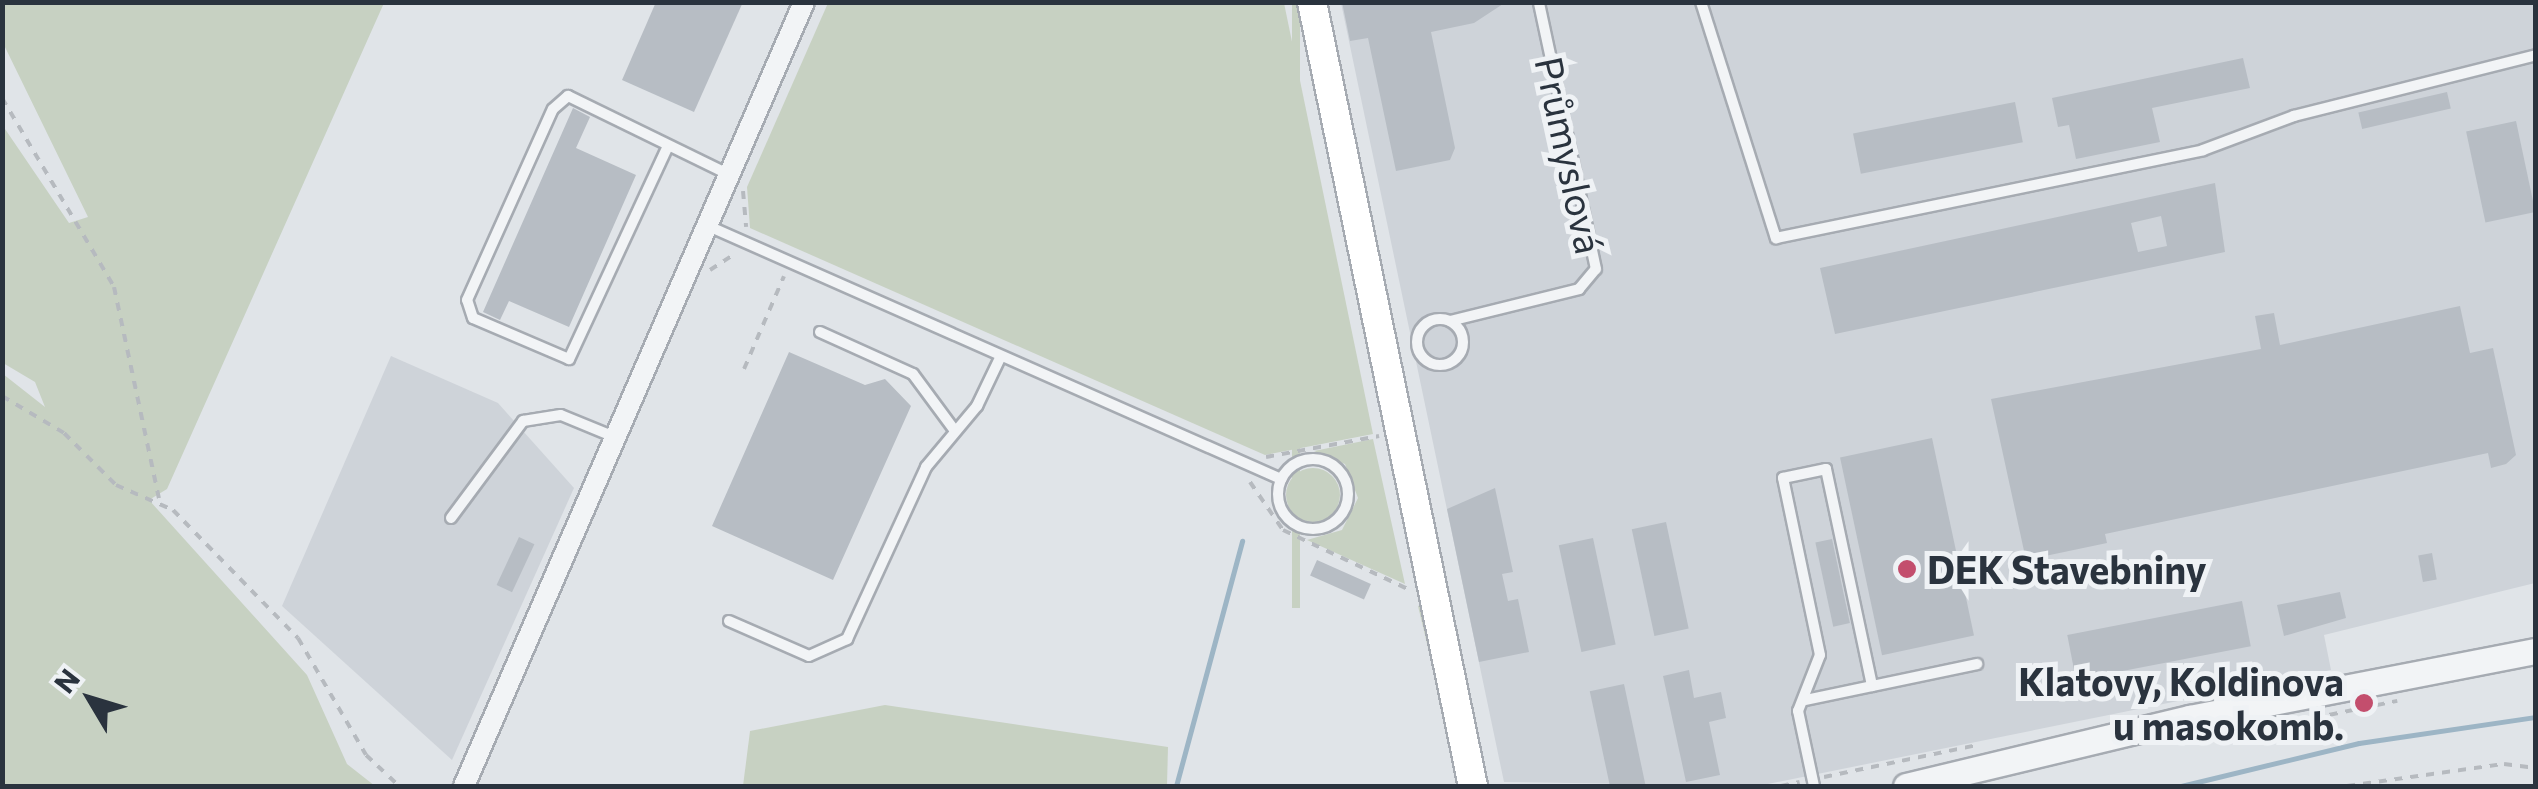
<!DOCTYPE html>
<meta charset="utf-8">
<style>
body{margin:0}
#map{position:relative;width:2538px;height:789px;overflow:hidden;background:#e0e4e8;font-family:Commissioner,sans-serif}
div>[style]{position:absolute}
[style*='--x']{left:calc(var(--x)*1px);top:calc(var(--y)*1px);width:calc(var(--w)*1px);rotate:calc(var(--a)*1deg)}
.built>*{inset:0;background:#ced3d9}
.green>*{inset:0;background:#c7d1c2;transform-origin:0 0}
.round{border-radius:50%}
.stream>*{height:5px;margin:-2.5px;padding:0 2.5px;transform-origin:2.5px;border-radius:2.5px;background:#9db5c5}
.building>*{inset:0;background:#b7bdc4;transform-origin:0 0}
.path>*{height:4px;margin-top:-2px;transform-origin:0;background:repeating-linear-gradient(90deg,#b6babf 0 8px,transparent 0 16px)}
.roads{filter:drop-shadow(2px 0 #a6abb2) drop-shadow(-2px 0 #a6abb2) drop-shadow(0 2px #a6abb2) drop-shadow(0 -2px #a6abb2)}
.service>*{height:10px;margin:-5px;padding:0 5px;transform-origin:5px;border-radius:5px;background:#f2f4f6}
.service>.ring{margin:-5px;padding:0;box-sizing:content-box;background:none;border:10px solid #f2f4f6;border-radius:50%}
.minor>*{height:20px;margin:-10px;padding:0 10px;transform-origin:10px;border-radius:10px;background:#f2f4f6}
.tertiary>*{height:25px;margin:-12.5px;padding:0 12.5px;transform-origin:12.5px;border-radius:12.5px;background:#f2f4f6}
.secondary>*{height:28px;margin:-14px;padding:0 14px;transform-origin:14px;border-radius:14px;background:#fff}
.dots>*{width:28px;height:28px;translate:-50% -50%;box-sizing:border-box;border:5px solid #eff2f5;border-radius:50%}
span{translate:-50% -50%;white-space:nowrap;text-align:center;line-height:1.15;-webkit-text-stroke:10px #eff2f5;paint-order:stroke}
.street-label{font-size:38px;color:#2a333e}
.poi-label{font-size:38px;color:#2a333e;font-weight:700}
.left{translate:0 -50%;text-align:left}
.right{translate:-100% -50%;text-align:right}
.frame{position:absolute;inset:0;border:5px solid #2a333e;pointer-events:none}
.north{position:absolute;left:40px;top:649px;width:100px;height:100px;-webkit-text-stroke:8px #eff2f5;paint-order:stroke;rotate:308deg;font-size:28px;font-weight:700;line-height:40px;text-align:center;color:#2a333e}
.north::after{content:'';display:block;margin:auto;width:35px;height:45px;background:#2a333e;clip-path:polygon(50% 0,100% 100%,50% 72%,0 100%)}
</style>
<div id="map">
<div class="built">
<i style="clip-path:polygon(1341px 3px,2535px 3px,2535px 583px,2324px 635px,2331px 670px,1758px 786px,1504px 782px)"></i>
<i style="clip-path:polygon(391px 356px,498px 403px,574px 488px,452px 760px,282px 606px)"></i>
</div>
<div class="green">
<i style="clip-path:polygon(3px 2px,384px 3px,167px 489px,149px 500px,307px 675px,347px 764px,375px 786px,3px 786px,3px 374px,45px 407px,35px 382px,3px 363px,3px 126px,69px 223px,88px 217px,3px 43px)"></i>
<i style="clip-path:polygon(828px 3px,1284px 3px,1373px 434px,1265px 455px,750px 228px,747px 187px)"></i>
<i style="left:1292px;top:3px;width:8px;height:605px"></i>
<i style="clip-path:polygon(1373px 439px,1405px 584px,1307px 540px,1342px 530px,1358px 498px,1345px 464px,1314px 451px)"></i>
<i class="round" style="left:1286px;top:468px;width:54px;height:54px"></i>
<i style="clip-path:polygon(1425px 604px,1461px 786px,1418px 606px)"></i>
<i style="clip-path:polygon(885px 705px,1168px 747px,1167px 786px,743px 786px,750px 731px)"></i>
</div>
<div class="stream">
<i style="--x:1176;--y:786;--w:254;--a:-74.9"></i>
<i style="--x:2181;--y:786;--w:183;--a:-13.6"></i>
<i style="--x:2359;--y:743;--w:179;--a:-8.4"></i>
</div>
<div class="building">
<i style="clip-path:polygon(656px 2px,743px 2px,694px 112px,622px 80px)"></i>
<i style="clip-path:polygon(1342px 2px,1506px 2px,1474px 23px,1431px 32px,1455px 148px,1450px 160px,1396px 171px,1368px 38px,1350px 41px)"></i>
<i style="clip-path:polygon(2243px 58px,2250px 88px,2152px 108px,2160px 142px,2076px 159px,2069px 125px,2058px 127px,2052px 98px)"></i>
<i style="left:2447px;top:92px;width:17px;height:91px;rotate:77deg"></i>
<i style="left:2015px;top:102px;width:41px;height:165px;rotate:79deg"></i>
<i style="clip-path:polygon(573px 108px,590px 117px,576px 148px,636px 175px,569px 327px,509px 301px,500px 320px,483px 312px)"></i>
<i style="left:2516px;top:121px;width:93px;height:51px;rotate:78deg"></i>
<i style="clip-path:polygon(evenodd,2215px 183px,2225px 252px,1835px 334px,1820px 268px,2215px 183px,2161px 216px,2167px 246px,2138px 252px,2131px 223px,2161px 216px)"></i>
<i style="clip-path:polygon(2460px 306px,2470px 353px,2493px 348px,2516px 455px,2506px 464px,2491px 468px,2488px 453px,2105px 534px,2107px 543px,2026px 560px,1991px 399px,2261px 349px,2255px 316px,2274px 313px,2280px 345px)"></i>
<i style="clip-path:polygon(789px 352px,865px 385px,885px 379px,911px 406px,833px 580px,712px 526px)"></i>
<i style="left:1932px;top:438px;width:202px;height:94px;rotate:78deg"></i>
<i style="clip-path:polygon(1495px 488px,1513px 572px,1502px 574px,1508px 601px,1518px 599px,1529px 652px,1479px 662px,1447px 509px)"></i>
<i style="left:1666px;top:522px;width:109px;height:35px;rotate:78deg"></i>
<i style="left:519px;top:537px;width:17px;height:53px;rotate:25deg"></i>
<i style="left:1593px;top:538px;width:109px;height:35px;rotate:78deg"></i>
<i style="left:1832px;top:539px;width:86px;height:17px;rotate:78deg"></i>
<i style="left:2432px;top:553px;width:27px;height:14px;rotate:80deg"></i>
<i style="left:1317px;top:560px;width:59px;height:17px;rotate:24deg"></i>
<i style="clip-path:polygon(2340px 592px,2346px 618px,2284px 636px,2277px 605px)"></i>
<i style="left:2242px;top:601px;width:46px;height:178px;rotate:79deg"></i>
<i style="clip-path:polygon(1689px 670px,1694px 698px,1721px 692px,1726px 718px,1709px 722px,1720px 775px,1686px 782px,1663px 676px)"></i>
<i style="left:1624px;top:684px;width:104px;height:35px;rotate:78deg"></i>
</div>
<div class="path">
<i style="--x:2;--y:98;--w:220;--a:59.3"></i>
<i style="--x:114;--y:287;--w:216;--a:78"></i>
<i style="--x:743;--y:191;--w:36;--a:85"></i>
<i style="--x:710;--y:270;--w:30;--a:-33"></i>
<i style="--x:744;--y:369;--w:101;--a:-66.7"></i>
<i style="--x:2;--y:396;--w:72;--a:30.8"></i>
<i style="--x:64;--y:433;--w:74;--a:45"></i>
<i style="--x:116;--y:485;--w:62;--a:23.7"></i>
<i style="--x:173;--y:510;--w:179;--a:45.7"></i>
<i style="--x:298;--y:638;--w:135;--a:59.8"></i>
<i style="--x:366;--y:755;--w:45;--a:43.2"></i>
<i style="--x:1266;--y:457;--w:115;--a:-10.5"></i>
<i style="--x:1250;--y:482;--w:58;--a:55.5"></i>
<i style="--x:1283;--y:530;--w:140;--a:25.3"></i>
<i style="--x:2314;--y:718;--w:85;--a:-11.6"></i>
<i style="--x:1824;--y:777;--w:156;--a:-11.8"></i>
<i style="--x:1781;--y:786;--w:19;--a:-12"></i>
<i style="--x:2347;--y:786;--w:159;--a:-8"></i>
<i style="--x:2504;--y:764;--w:32;--a:7"></i>
</div>
<div class="roads">
<div class="service">
<i style="--x:1701;--y:2;--w:248;--a:72.4"></i>
<i style="--x:1776;--y:238;--w:436;--a:-11.6"></i>
<i style="--x:2203;--y:150;--w:97;--a:-20.5"></i>
<i style="--x:2294;--y:116;--w:250;--a:-14.1"></i>
<i style="--x:668;--y:146;--w:235;--a:114.9"></i>
<i style="--x:569;--y:359;--w:104;--a:-156.9"></i>
<i style="--x:473;--y:318;--w:19;--a:-108"></i>
<i style="--x:467;--y:300;--w:209;--a:-65.8"></i>
<i style="--x:553;--y:109;--w:20;--a:-41"></i>
<i style="--x:568;--y:96;--w:178;--a:26"></i>
<i style="--x:706;--y:225;--w:629;--a:23.83"></i>
<i class="ring" style="left:1417px;top:319px;width:36px;height:36px"></i>
<i style="--x:1450;--y:321;--w:133;--a:-13.9"></i>
<i style="--x:1579;--y:289;--w:26;--a:-50"></i>
<i style="--x:1596;--y:269;--w:273;--a:-102.1"></i>
<i style="--x:820;--y:332;--w:102;--a:24.3"></i>
<i style="--x:913;--y:374;--w:71;--a:53.6"></i>
<i class="ring" style="left:1278px;top:459px;width:60px;height:60px"></i>
<i style="--x:451;--y:518;--w:121;--a:-53.4"></i>
<i style="--x:523;--y:421;--w:38;--a:-9"></i>
<i style="--x:561;--y:415;--w:55;--a:22.4"></i>
<i style="--x:729;--y:621;--w:87;--a:23.6"></i>
<i style="--x:809;--y:656;--w:42;--a:-24.1"></i>
<i style="--x:847;--y:639;--w:189;--a:-65.3"></i>
<i style="--x:926;--y:467;--w:80;--a:-50.1"></i>
<i style="--x:977;--y:406;--w:55;--a:-64.4"></i>
<i style="--x:1805;--y:700;--w:176;--a:-11.8"></i>
<i style="--x:1814;--y:786;--w:77;--a:-102"></i>
<i style="--x:1798;--y:711;--w:60;--a:-68.6"></i>
<i style="--x:1820;--y:655;--w:181;--a:-101.8"></i>
<i style="--x:1783;--y:478;--w:44;--a:-11.8"></i>
<i style="--x:1826;--y:469;--w:222;--a:78"></i>
</div>
<div class="minor">
<i style="--x:464;--y:786;--w:855;--a:-66.55"></i>
</div>
<div class="tertiary">
<i style="--x:1906;--y:786;--w:292;--a:-13.5"></i>
<i style="--x:2190;--y:718;--w:352;--a:-11"></i>
</div>
<div class="secondary">
<i style="--x:1312;--y:2;--w:800;--a:78.4"></i>
</div>
</div>
<div class="dots">
<i style="left:1907px;top:569px;background:#c34e6d"></i>
<i style="left:2364px;top:703px;background:#c34e6d"></i>
</div>
<div class="street-label">
<span style="left:1570px;top:155px;rotate:78deg">Průmyslová</span>
</div>
<div class="poi-label">
<span class="left" style="left:1927px;top:569px">DEK Stavebniny</span>
<span class="right" style="left:2344px;top:703px">Klatovy, Koldinova<br>u masokomb.</span>
</div>
<div class="frame"></div>
<div class="north">N</div>
</div>
